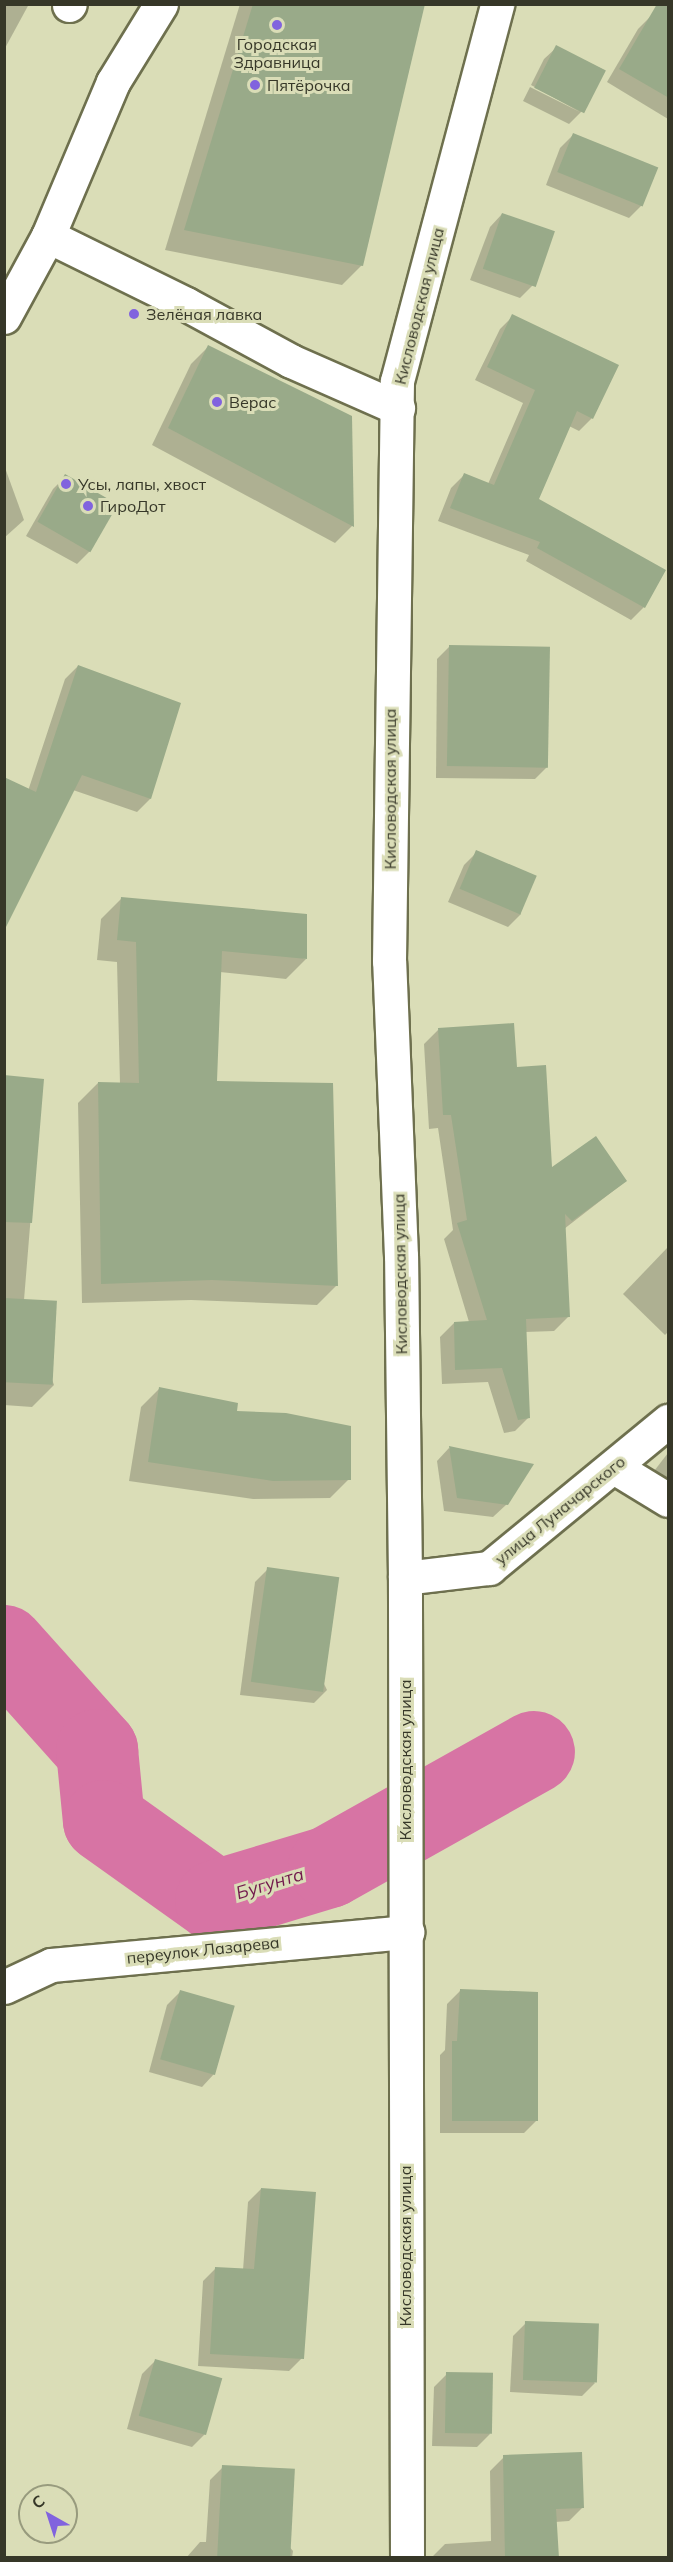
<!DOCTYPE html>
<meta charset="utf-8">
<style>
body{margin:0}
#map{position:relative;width:673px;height:2562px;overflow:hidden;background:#daddb7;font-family:Mulish,sans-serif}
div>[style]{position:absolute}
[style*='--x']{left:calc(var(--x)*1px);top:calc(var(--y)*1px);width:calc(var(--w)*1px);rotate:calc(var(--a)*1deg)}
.shadow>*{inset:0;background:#0003}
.river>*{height:82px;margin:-41px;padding:0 41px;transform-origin:41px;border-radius:41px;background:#d774a4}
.building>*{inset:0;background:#99aa89;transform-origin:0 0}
.roads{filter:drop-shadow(2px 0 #6e704e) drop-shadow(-2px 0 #6e704e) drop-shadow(0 2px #6e704e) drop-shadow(0 -2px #6e704e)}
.minor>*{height:33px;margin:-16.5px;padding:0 16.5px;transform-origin:16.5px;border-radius:16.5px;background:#fff}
.dots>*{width:16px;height:16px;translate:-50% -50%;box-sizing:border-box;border:3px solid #daddb7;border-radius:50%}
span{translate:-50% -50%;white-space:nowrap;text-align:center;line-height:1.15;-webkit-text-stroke:6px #daddb7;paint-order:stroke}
.poi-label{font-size:16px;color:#363728}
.left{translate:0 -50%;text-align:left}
.street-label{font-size:16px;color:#363728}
.water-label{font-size:18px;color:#721a4c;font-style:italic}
.frame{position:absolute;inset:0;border:6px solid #363728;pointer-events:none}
.north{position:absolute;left:18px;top:2484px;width:60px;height:60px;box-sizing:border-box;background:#daddb7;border:2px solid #989b7e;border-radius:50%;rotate:321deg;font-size:16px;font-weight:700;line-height:24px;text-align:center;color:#363728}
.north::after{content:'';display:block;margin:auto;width:21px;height:27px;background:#8163de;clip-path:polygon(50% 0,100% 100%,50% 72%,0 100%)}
</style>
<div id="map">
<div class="shadow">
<i style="clip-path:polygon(4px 4px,29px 4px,4px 50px)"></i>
<i style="clip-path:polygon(240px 4px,423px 4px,362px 265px,342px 285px,165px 250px)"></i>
<i style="clip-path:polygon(651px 16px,668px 27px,668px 119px,607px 82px,638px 29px)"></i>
<i style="clip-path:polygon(557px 47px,604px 70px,582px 111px,569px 124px,523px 101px,530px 87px,580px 112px,531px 85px,544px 59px)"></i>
<i style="clip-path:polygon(573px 135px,642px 205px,629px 218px,546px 185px,560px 148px)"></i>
<i style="clip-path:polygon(502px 214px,533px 285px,520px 298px,470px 280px,490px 227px)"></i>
<i style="clip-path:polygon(513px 316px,592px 418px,579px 431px,569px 426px,537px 499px,644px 607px,631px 620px,526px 561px,529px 555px,438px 521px,451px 488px,464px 475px,488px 484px,523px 403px,475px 380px,500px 329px)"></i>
<i style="clip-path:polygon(208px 347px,350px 417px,352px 526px,335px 543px,152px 445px,191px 364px)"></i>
<i style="clip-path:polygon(4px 465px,24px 520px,4px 538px)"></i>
<i style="clip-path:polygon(66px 476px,90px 551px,77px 564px,26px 536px,53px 489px)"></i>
<i style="clip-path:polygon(450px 646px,548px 766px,535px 779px,436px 778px,437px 659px)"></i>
<i style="clip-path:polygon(78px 666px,180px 704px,150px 799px,137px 812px,73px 790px,4px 911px,28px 791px,65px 679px)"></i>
<i style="clip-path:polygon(477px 852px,521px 914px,508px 927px,448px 902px,464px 865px)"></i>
<i style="clip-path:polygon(121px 899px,306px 959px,286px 979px,220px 972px,216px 1082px,337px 1285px,317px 1305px,191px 1300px,82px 1303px,78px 1103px,98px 1083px,120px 1084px,117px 962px,97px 960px,101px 919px)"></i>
<i style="clip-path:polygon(438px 1030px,515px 1068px,551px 1170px,626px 1181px,564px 1229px,568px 1317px,554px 1331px,525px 1332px,529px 1417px,515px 1431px,504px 1433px,488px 1382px,442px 1384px,440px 1337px,454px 1323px,469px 1322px,444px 1239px,453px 1230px,438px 1128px,429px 1129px,424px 1044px)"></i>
<i style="clip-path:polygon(4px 1077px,42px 1080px,24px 1300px,54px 1385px,32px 1407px,4px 1405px)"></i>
<i style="clip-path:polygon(668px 1247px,668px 1332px,665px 1335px,623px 1294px)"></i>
<i style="clip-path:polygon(160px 1388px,235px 1412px,349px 1479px,330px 1498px,253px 1499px,129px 1481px,141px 1407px)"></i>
<i style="clip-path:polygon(449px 1448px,507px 1504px,493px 1517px,444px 1511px,437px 1461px)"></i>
<i style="clip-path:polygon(668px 1453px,668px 1483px,651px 1475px)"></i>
<i style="clip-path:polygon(268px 1569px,327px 1690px,314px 1703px,240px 1695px,255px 1582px)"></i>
<i style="clip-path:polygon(460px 1991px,537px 2120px,524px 2133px,440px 2133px,440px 2055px,445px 2050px,447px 2004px)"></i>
<i style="clip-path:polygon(180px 1992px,233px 2007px,214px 2074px,202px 2087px,149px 2072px,167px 2005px)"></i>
<i style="clip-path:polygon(261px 2189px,302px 2358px,289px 2371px,198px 2366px,203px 2281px,216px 2268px,243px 2270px,248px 2202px)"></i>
<i style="clip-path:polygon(526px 2323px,595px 2383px,582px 2396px,510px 2392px,513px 2336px)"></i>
<i style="clip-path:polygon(155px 2361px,220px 2379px,205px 2434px,192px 2447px,127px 2429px,142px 2374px)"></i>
<i style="clip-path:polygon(447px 2374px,490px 2434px,477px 2447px,432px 2446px,434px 2387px)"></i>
<i style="clip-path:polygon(504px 2457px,582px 2508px,569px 2521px,555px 2522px,557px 2558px,431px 2558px,445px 2544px,491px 2541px,490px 2471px)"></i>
<i style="clip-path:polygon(223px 2467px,293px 2551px,292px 2558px,186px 2558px,200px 2542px,206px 2542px,210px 2480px)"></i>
</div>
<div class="river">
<i style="--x:4;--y:1646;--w:140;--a:48.2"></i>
<i style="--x:97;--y:1750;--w:71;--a:84.4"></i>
<i style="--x:104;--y:1821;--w:138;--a:35.5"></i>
<i style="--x:216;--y:1901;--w:118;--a:-16.7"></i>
<i style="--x:329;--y:1867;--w:235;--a:-29.3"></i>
</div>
<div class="building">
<i style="clip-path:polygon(253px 4px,425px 4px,363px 266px,184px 230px)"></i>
<i style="clip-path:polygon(657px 4px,669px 4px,669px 98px,619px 69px)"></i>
<i style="left:556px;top:45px;width:56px;height:48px;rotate:27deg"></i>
<i style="left:573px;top:133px;width:92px;height:42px;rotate:22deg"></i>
<i style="left:502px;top:213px;width:56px;height:59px;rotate:19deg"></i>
<i style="clip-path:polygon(512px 314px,619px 365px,593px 419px,577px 411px,539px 499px,666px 570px,645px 608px,537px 548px,540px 542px,450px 508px,464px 473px,494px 485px,535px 390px,487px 367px)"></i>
<i style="clip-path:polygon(208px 345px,352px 416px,354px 527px,168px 428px)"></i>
<i style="left:65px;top:474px;width:61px;height:55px;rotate:30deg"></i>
<i style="left:449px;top:645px;width:101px;height:121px;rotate:1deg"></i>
<i style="clip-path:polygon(78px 665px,181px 703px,151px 799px,82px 775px,4px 931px,4px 777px,36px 792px)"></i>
<i style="left:476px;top:850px;width:66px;height:42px;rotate:23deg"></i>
<i style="clip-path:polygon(121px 897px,307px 914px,307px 959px,222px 951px,217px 1081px,333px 1083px,338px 1286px,212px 1280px,101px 1284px,98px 1082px,139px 1083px,136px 942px,117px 940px)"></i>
<i style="clip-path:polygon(514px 1023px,517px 1067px,546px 1065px,552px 1167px,596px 1136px,627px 1181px,572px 1221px,565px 1214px,570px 1317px,526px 1319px,530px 1418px,518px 1420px,502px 1368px,455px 1370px,454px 1322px,487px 1320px,457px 1223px,467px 1220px,451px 1115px,443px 1115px,438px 1028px)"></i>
<i style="clip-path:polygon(4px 1075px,44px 1079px,32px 1223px,4px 1222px)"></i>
<i style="left:4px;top:1298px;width:53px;height:84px;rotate:3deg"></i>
<i style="clip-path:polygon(159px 1387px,238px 1403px,237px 1411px,286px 1413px,351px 1426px,351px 1480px,273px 1481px,148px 1462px)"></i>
<i style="clip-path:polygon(449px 1446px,534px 1464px,508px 1505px,457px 1498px)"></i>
<i style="left:267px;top:1567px;width:73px;height:116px;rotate:8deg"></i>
<i style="clip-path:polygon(460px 1989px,538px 1992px,538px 2121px,452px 2121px,452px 2041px,457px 2041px)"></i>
<i style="left:180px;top:1990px;width:57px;height:72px;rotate:16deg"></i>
<i style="clip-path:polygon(261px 2188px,316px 2192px,304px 2359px,210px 2354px,215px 2267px,254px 2269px)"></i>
<i style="left:525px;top:2321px;width:74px;height:59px;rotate:2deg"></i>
<i style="left:155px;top:2359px;width:70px;height:59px;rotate:16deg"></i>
<i style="left:446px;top:2372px;width:47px;height:61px;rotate:1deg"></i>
<i style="clip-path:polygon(582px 2452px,584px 2508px,556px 2509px,559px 2558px,505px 2558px,503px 2455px)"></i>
<i style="left:222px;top:2465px;width:73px;height:93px;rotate:3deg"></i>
</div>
<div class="roads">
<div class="minor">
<i style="--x:161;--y:4;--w:92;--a:121.6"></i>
<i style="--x:113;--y:82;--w:167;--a:112.9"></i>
<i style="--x:48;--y:236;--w:154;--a:26.2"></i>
<i style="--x:186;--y:304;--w:119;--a:28.5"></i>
<i style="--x:291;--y:361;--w:117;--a:23.7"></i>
<i style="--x:69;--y:5;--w:1;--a:-45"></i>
<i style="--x:4;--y:317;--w:92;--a:-61.5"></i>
<i style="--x:614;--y:1467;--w:63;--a:31.4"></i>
<i style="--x:405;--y:1578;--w:85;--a:-6.8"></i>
<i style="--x:489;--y:1568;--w:232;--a:-39.4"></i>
<i style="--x:4;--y:1987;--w:52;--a:-25.1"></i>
<i style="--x:51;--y:1965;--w:358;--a:-5.3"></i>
<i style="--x:407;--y:2558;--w:980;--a:-90.12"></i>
<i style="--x:405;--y:1578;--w:322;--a:-90.7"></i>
<i style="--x:401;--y:1256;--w:295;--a:-92.3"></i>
<i style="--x:389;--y:961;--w:580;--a:-89.21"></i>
<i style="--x:397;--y:381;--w:390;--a:-75.1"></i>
</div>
</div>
<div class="dots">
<i style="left:277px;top:25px;background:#8163de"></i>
<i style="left:255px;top:85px;background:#8163de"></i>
<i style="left:134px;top:314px;background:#8163de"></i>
<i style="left:217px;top:402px;background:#8163de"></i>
<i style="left:66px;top:484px;background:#8163de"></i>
<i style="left:88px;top:506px;background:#8163de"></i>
</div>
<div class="poi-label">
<span style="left:277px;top:53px">Городская<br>Здравница</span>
<span class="left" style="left:267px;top:85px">Пятёрочка</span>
<span class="left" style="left:146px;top:314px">Зелёная лавка</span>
<span class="left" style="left:229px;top:402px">Верас</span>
<span class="left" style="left:78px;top:484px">Усы, лапы, хвост</span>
<span class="left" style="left:100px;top:506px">ГироДот</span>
</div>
<div class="street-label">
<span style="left:419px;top:306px;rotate:-76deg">Кисловодская улица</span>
<span style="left:390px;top:789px;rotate:-90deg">Кисловодская улица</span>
<span style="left:400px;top:1274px;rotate:-91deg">Кисловодская улица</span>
<span style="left:560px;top:1510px;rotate:-39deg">улица Луначарского</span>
<span style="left:405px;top:1760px;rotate:-90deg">Кисловодская улица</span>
<span style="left:203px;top:1950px;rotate:-6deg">переулок Лазарева</span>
<span style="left:405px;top:2246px;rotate:-90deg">Кисловодская улица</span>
</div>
<div class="water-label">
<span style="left:270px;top:1884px;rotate:-17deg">Бугунта</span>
</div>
<div class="frame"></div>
<div class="north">С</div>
</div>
